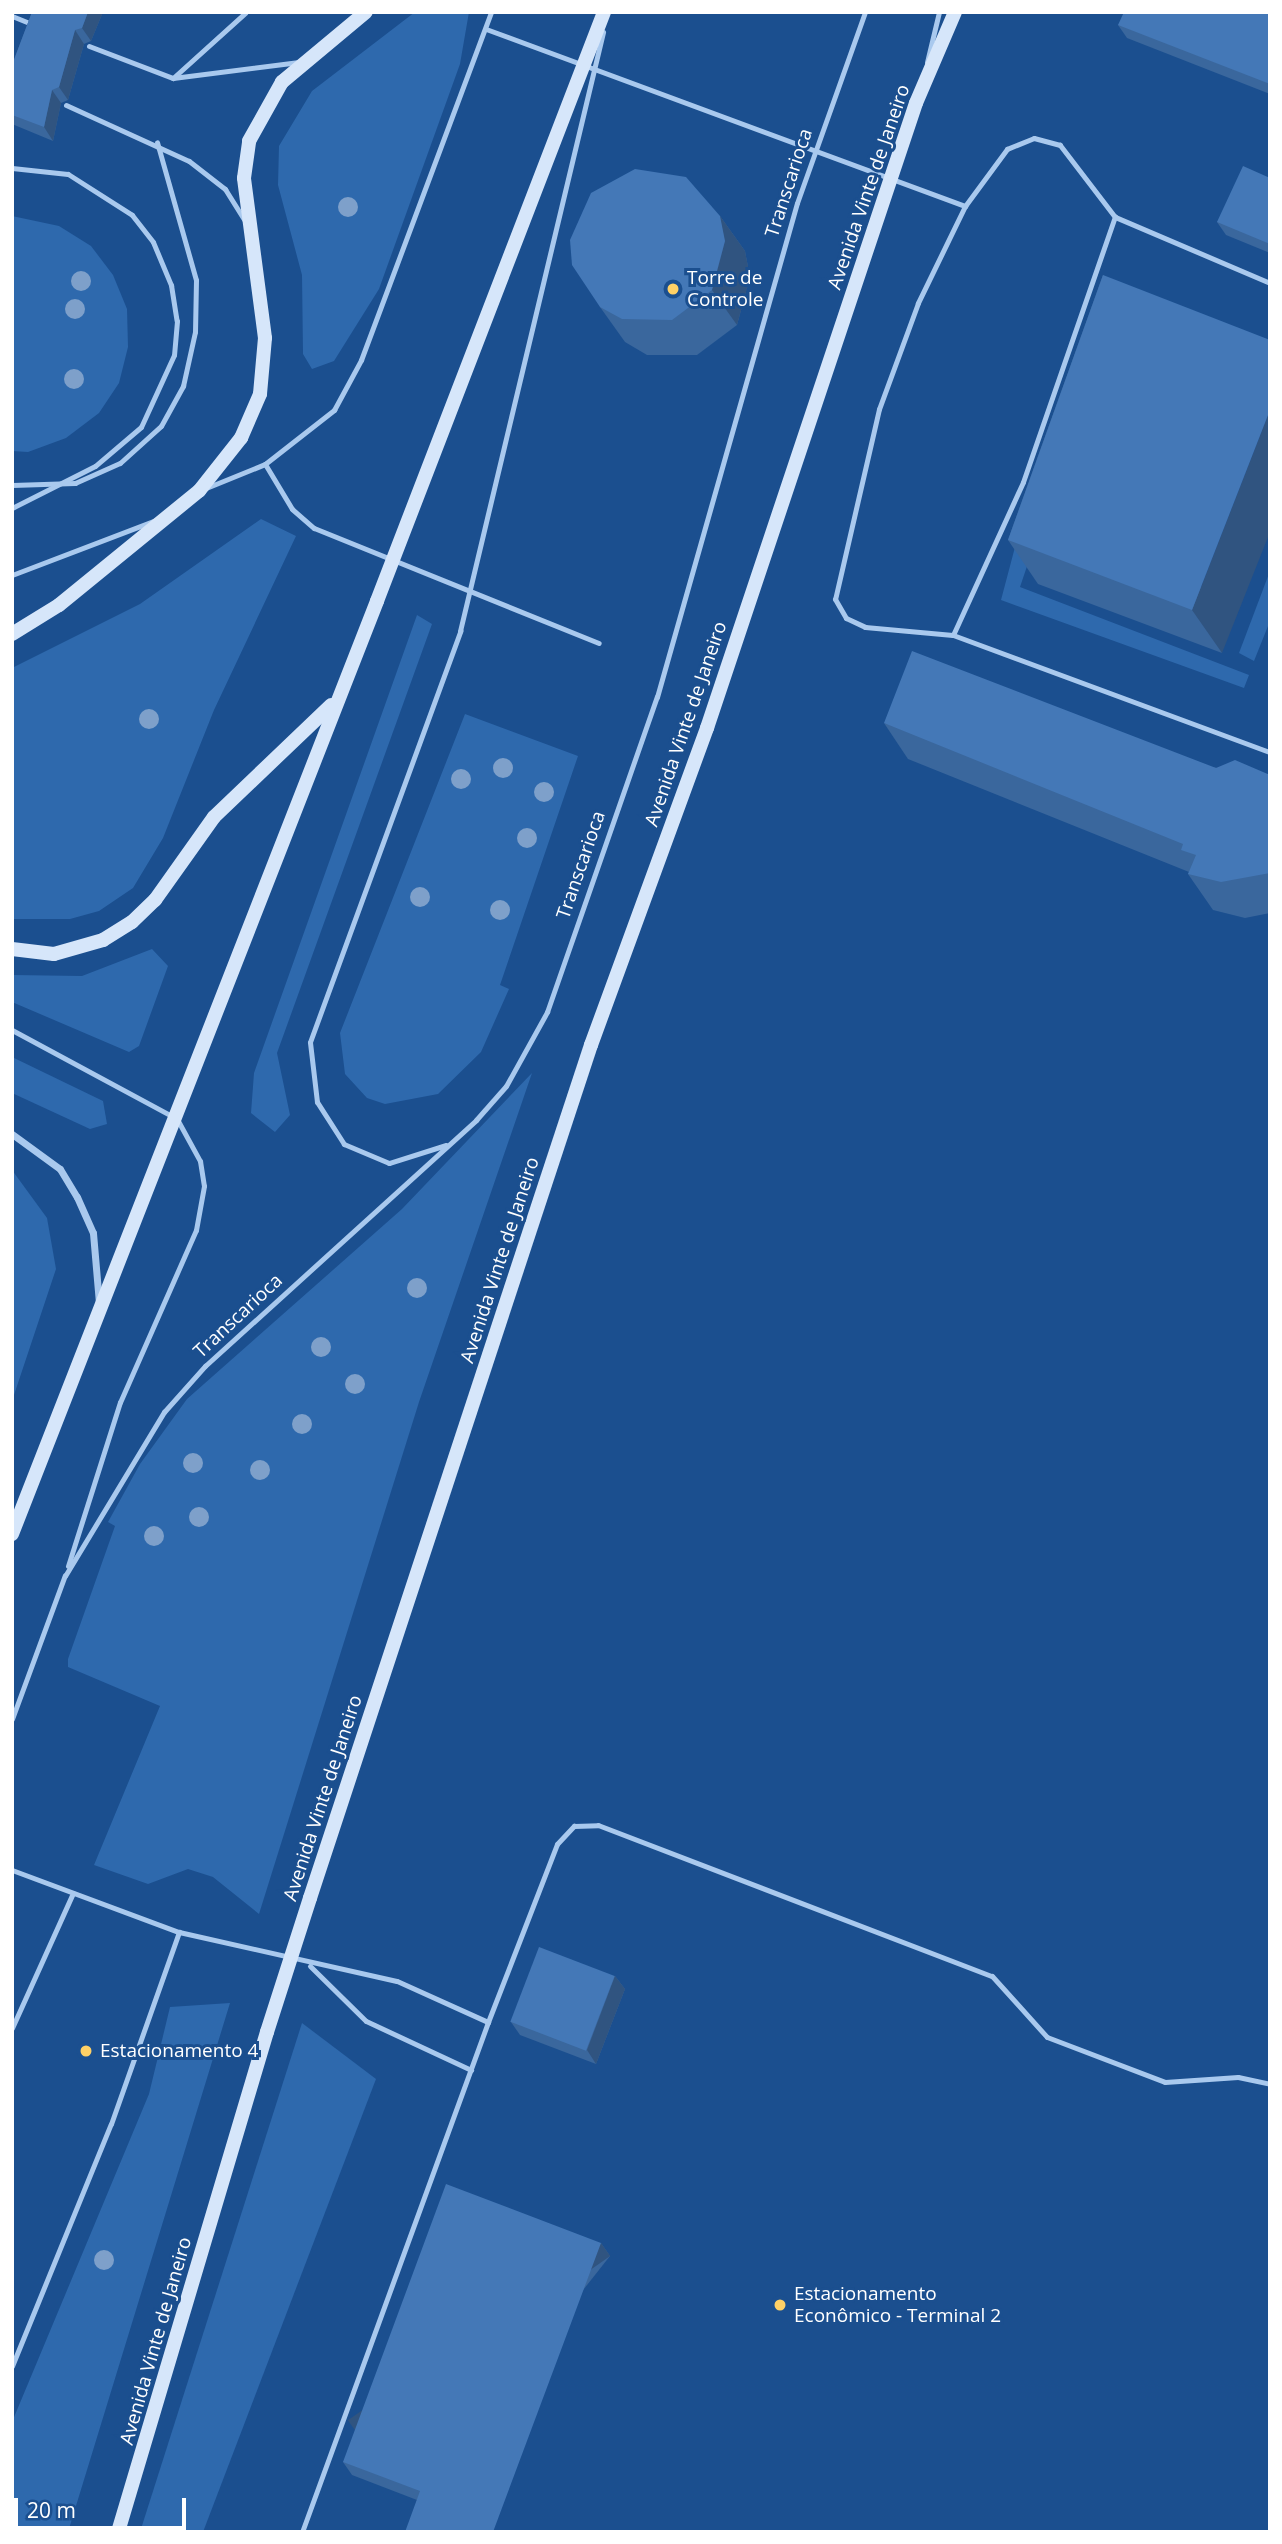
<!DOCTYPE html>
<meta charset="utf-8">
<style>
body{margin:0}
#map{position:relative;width:1282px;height:2544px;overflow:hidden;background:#1b4f8f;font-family:"Open Sans",sans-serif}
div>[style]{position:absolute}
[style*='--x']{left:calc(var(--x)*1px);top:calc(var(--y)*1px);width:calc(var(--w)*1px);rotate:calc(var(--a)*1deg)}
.green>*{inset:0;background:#2e69ad}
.lane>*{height:5px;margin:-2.5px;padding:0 2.5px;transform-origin:2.5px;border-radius:2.5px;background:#a9c9ee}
.street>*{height:7px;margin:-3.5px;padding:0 3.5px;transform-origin:3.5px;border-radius:3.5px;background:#a9c9ee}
.secondary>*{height:14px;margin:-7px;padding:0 7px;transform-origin:7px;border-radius:7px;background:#d6e6fa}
.lane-bridge>*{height:5px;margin:-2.5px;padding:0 2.5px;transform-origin:2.5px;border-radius:2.5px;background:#a9c9ee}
.secondary-bridge>*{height:14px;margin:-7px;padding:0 7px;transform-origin:7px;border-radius:7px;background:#d6e6fa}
.trees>*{width:20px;height:20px;margin:-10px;border-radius:50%;background:#7ea0ca}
.wall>*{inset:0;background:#3a679d}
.shaded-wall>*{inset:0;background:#305480;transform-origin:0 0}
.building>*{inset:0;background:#4478b7;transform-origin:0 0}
.dots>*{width:19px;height:19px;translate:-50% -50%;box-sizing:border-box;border:4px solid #1b4f8f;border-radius:50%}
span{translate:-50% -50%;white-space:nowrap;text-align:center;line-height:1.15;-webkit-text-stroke:6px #1b4f8f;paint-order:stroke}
.street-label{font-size:19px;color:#fff}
.poi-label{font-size:19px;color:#fff}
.left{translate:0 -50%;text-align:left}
.frame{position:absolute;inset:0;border:14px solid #fff;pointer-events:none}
.scale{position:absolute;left:14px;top:2498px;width:172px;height:32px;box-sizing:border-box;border:4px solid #fff;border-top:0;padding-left:9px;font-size:21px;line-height:24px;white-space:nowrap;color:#fff;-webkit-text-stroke:5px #1b4f8f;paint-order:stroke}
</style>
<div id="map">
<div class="green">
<i style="clip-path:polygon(415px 12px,469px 12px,460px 64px,379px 289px,334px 361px,312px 369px,303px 354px,302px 275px,278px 185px,279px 146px,312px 91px)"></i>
<i style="clip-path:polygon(12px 216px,59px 226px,91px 246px,113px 275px,127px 309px,128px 347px,119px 383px,99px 413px,66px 438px,28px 452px,12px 451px)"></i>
<i style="clip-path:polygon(1046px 510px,1020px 587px,1249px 675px,1244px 688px,1001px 600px,1019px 532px)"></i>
<i style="clip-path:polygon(261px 519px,296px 536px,214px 710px,163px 838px,133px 888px,99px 911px,70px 919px,12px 919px,12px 668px,140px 604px)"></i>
<i style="clip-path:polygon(1270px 571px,1270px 621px,1254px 661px,1239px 653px)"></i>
<i style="clip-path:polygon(417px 615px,432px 624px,277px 1053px,290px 1115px,275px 1132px,251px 1113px,254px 1073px)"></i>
<i style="clip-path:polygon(465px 714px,578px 756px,500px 985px,509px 989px,481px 1052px,438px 1094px,385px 1104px,367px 1098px,345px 1074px,340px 1033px)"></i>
<i style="clip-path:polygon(152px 949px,168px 966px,139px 1046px,129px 1052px,12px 1002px,12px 975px,82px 976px)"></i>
<i style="clip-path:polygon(12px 1057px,103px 1101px,107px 1124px,90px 1129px,12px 1093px)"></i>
<i style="clip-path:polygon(532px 1073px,419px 1402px,259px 1914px,213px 1877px,188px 1869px,148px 1884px,94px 1865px,160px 1706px,68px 1667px,68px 1659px,115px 1526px,108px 1522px,140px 1464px,187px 1399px,402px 1209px)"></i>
<i style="clip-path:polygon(12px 1170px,47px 1218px,56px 1269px,12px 1401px)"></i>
<i style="clip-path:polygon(230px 2003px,68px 2532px,12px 2532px,12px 2422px,149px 2094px,170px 2007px)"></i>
<i style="clip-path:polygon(302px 2023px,376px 2079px,203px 2532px,140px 2532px)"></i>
</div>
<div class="lane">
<i style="--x:12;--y:16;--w:22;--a:22"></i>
<i style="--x:486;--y:29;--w:511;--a:20.28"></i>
<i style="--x:89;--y:46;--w:90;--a:20.9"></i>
<i style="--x:173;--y:78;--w:127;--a:-7.2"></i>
<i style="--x:927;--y:62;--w:51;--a:-76.5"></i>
<i style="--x:173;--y:78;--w:98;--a:-42.1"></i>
<i style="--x:66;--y:105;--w:135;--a:24.5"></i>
<i style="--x:189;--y:161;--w:46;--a:37.9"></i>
<i style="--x:225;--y:189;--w:36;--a:58"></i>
<i style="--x:1270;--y:283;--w:168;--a:-156.9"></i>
<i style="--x:1115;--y:217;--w:91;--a:-127.4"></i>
<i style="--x:1060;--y:145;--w:27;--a:-165"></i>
<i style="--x:1034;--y:138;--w:29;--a:158"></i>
<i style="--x:1007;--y:149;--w:71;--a:126.4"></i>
<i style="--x:965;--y:206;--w:108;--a:115.9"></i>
<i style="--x:918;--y:303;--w:113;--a:110.2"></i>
<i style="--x:879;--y:409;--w:195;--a:103"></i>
<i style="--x:835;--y:599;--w:22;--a:60"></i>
<i style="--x:846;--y:618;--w:21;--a:25"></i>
<i style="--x:865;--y:627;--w:88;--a:5.2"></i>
<i style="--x:953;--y:635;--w:338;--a:20.3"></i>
<i style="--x:265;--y:464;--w:52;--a:59"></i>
<i style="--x:292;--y:509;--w:29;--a:41"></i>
<i style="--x:314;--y:528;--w:307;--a:22"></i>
<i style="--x:12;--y:485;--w:63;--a:-1.8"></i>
<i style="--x:75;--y:483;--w:49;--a:-24"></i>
<i style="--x:120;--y:463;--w:55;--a:-42.1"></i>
<i style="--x:161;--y:426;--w:46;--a:-61.2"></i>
<i style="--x:183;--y:386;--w:55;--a:-77.5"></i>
<i style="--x:195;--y:332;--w:52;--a:-88.9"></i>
<i style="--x:196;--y:280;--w:143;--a:-105.8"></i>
<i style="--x:206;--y:488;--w:64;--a:-22.1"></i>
<i style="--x:265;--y:464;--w:88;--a:-38"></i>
<i style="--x:334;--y:410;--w:57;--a:-61.6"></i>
<i style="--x:361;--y:360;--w:371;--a:-69.5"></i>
<i style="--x:12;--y:575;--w:154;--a:-20.9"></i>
<i style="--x:953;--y:635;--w:168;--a:-65.4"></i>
<i style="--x:1023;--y:482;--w:281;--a:-70.9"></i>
<i style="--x:12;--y:1030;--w:187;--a:28.3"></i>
<i style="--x:177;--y:1119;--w:48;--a:61.3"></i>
<i style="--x:200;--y:1161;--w:25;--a:81"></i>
<i style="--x:204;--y:1186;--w:45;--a:100.3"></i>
<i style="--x:196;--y:1230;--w:188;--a:113.8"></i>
<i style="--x:120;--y:1402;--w:172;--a:107.6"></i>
<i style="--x:446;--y:1145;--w:60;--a:162.5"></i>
<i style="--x:389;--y:1163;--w:49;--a:-157.1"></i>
<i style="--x:344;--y:1144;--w:50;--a:-122.7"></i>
<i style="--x:317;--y:1102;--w:60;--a:-96.7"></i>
<i style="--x:310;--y:1042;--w:438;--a:-69.9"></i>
<i style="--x:65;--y:1576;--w:192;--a:-58.9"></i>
<i style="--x:164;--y:1412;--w:62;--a:-48.3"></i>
<i style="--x:205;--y:1366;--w:366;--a:-42.2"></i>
<i style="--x:476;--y:1120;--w:45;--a:-48.6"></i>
<i style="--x:506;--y:1086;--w:85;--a:-61"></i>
<i style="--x:547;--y:1012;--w:334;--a:-70.8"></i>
<i style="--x:12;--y:1719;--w:153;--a:-69.8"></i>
<i style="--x:12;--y:1870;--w:178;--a:20.4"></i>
<i style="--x:179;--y:1932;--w:223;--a:12.7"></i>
<i style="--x:397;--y:1981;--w:100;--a:24.3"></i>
<i style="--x:310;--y:1966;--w:78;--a:44.5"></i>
<i style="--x:366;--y:2021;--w:116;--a:25"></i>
<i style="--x:12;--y:2028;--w:148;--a:-65.7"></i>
<i style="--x:12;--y:2366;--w:261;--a:-67.8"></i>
<i style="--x:111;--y:2124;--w:204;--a:-70.5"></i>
<i style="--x:302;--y:2532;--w:543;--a:-69.96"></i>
<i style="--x:488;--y:2022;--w:191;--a:-68.8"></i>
<i style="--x:557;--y:1844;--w:25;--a:-47"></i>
<i style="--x:574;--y:1826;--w:24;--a:-2"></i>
<i style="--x:598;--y:1825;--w:422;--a:21"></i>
<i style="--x:992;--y:1976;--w:82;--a:48"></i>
<i style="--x:1047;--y:2037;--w:126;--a:20.9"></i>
<i style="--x:1165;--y:2082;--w:73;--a:-3.9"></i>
<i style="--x:1238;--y:2077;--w:33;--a:12"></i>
</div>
<div class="street">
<i style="--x:12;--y:1134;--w:59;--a:36.1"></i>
<i style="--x:60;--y:1169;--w:33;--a:59"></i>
<i style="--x:77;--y:1197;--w:39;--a:66"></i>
<i style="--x:93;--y:1233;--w:70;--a:85.1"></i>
</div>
<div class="secondary">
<i style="--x:916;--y:103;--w:99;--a:-66.8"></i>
<i style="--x:12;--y:634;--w:55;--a:-31.7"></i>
<i style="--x:59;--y:605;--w:181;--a:-39.2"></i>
<i style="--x:199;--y:491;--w:68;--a:-51.6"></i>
<i style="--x:241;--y:438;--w:48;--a:-66.6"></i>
<i style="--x:260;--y:394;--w:56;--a:-84.9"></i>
<i style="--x:265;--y:338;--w:161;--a:-97.5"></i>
<i style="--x:244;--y:178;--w:37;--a:-82"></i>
<i style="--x:249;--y:141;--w:68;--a:-60.8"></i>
<i style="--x:282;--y:82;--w:109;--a:-39.8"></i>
<i style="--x:12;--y:949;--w:42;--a:6.8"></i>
<i style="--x:54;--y:954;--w:51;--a:-15.9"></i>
<i style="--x:103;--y:940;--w:34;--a:-32"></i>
<i style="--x:132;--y:922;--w:32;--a:-44"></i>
<i style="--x:155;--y:900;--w:102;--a:-54.6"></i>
<i style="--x:214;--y:817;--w:162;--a:-43.7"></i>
<i style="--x:12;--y:1534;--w:1002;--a:-68.63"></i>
<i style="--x:310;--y:1898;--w:898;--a:-71.77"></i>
<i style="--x:591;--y:1045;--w:338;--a:-69.9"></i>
<i style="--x:118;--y:2532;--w:522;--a:-73.41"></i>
</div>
<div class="lane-bridge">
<i style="--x:12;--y:168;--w:56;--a:6.1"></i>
<i style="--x:68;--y:174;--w:76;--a:32.6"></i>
<i style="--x:132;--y:215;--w:34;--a:52"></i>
<i style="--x:153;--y:242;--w:47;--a:67.3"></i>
<i style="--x:171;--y:285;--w:36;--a:81"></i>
<i style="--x:177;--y:321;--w:34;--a:95"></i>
<i style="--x:174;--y:355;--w:79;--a:114.6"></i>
<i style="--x:141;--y:427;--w:60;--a:139.7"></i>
<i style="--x:95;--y:466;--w:93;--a:153.2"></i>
<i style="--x:460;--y:631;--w:616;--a:-76.57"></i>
<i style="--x:657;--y:697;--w:513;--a:-74.18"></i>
<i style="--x:797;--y:203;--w:203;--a:-70.4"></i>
</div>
<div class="secondary-bridge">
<i style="--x:377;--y:601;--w:631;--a:-68.92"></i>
<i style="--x:707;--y:728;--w:659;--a:-71.51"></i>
<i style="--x:267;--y:2032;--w:141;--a:-72.2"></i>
</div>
<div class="trees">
<i style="left:348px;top:207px"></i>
<i style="left:81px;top:281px"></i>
<i style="left:75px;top:309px"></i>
<i style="left:74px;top:379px"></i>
<i style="left:149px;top:719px"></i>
<i style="left:503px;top:768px"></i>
<i style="left:461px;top:779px"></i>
<i style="left:544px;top:792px"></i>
<i style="left:527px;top:838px"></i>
<i style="left:420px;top:897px"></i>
<i style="left:500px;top:910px"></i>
<i style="left:417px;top:1288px"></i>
<i style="left:321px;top:1347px"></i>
<i style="left:355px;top:1384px"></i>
<i style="left:302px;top:1424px"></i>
<i style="left:193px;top:1463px"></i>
<i style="left:260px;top:1470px"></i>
<i style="left:199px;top:1517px"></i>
<i style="left:154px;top:1536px"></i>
<i style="left:104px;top:2260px"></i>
</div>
<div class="wall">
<i style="clip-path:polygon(32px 12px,103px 12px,91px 41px,84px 44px,68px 100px,61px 103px,53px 141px,12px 124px,12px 65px)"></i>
<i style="clip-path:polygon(1270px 14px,1270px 94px,1127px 38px,1118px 25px)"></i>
<i style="clip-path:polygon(1270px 178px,1270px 253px,1226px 235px,1217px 222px)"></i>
<i style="clip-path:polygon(720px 216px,745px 251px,750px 277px,737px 325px,697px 355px,647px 355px,625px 342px,600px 307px)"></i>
<i style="clip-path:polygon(1103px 275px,1222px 653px,1038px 584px,1008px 540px)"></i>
<i style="clip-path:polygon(884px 723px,1270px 775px,1270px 913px,1245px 918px,1213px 910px,1188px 874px,1189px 872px,908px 759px)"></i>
<i style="clip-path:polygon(615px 1976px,625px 1989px,596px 2064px,520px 2035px,511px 2022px)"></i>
<i style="clip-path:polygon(601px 2243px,610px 2256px,417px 2500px,352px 2475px,343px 2462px)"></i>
</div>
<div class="shaded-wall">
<i style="clip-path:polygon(88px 12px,103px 12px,91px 41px,82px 28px)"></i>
<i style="clip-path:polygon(75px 30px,84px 44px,68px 100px,59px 87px)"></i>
<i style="clip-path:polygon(52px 90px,61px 103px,53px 141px,44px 127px)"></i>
<i style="clip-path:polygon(720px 216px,745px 251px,750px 277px,737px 325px,712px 290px)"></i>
<i style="clip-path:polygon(1270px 410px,1270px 532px,1222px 653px,1192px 610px)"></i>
<i style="clip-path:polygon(615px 1976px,625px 1989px,596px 2064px,587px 2050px)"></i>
<i style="left:601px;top:2243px;width:16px;height:309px;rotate:55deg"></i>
</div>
<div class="building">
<i style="clip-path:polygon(32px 12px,88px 12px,82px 28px,75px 30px,59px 87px,52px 90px,44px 127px,12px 115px,12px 65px)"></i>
<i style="clip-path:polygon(1124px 12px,1265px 12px,1270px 14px,1270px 84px,1118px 25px)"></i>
<i style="clip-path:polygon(1243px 166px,1270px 178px,1270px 244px,1217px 222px)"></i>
<i style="clip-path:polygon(635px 169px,686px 177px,720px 216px,725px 241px,712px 290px,672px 320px,622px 319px,600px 307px,572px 265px,570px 240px,591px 193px)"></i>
<i style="clip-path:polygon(1103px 275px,1270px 340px,1270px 410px,1192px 610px,1008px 540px)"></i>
<i style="clip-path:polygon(912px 651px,1216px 768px,1235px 760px,1270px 775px,1270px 873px,1221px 882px,1188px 874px,1196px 855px,1181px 850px,1183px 844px,884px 723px)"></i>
<i style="left:539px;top:1947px;width:81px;height:80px;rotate:21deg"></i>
<i style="clip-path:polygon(446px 2184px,601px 2243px,493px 2532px,405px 2532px,420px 2491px,343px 2462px)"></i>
</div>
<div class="dots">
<i style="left:673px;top:289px;background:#ffd166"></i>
<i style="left:86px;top:2051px;background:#ffd166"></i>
<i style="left:780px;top:2305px;background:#ffd166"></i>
</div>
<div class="street-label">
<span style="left:789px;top:183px;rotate:-72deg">Transcarioca</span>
<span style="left:869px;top:187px;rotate:-71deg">Avenida Vinte de Janeiro</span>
<span style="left:686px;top:724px;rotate:-71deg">Avenida Vinte de Janeiro</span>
<span style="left:581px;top:865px;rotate:-71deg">Transcarioca</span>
<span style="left:500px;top:1260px;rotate:-72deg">Avenida Vinte de Janeiro</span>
<span style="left:238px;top:1316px;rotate:-43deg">Transcarioca</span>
<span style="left:323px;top:1798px;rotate:-72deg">Avenida Vinte de Janeiro</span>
<span style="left:156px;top:2341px;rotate:-74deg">Avenida Vinte de Janeiro</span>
</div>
<div class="poi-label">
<span class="left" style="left:687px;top:289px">Torre de<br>Controle</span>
<span class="left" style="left:100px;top:2051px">Estacionamento 4</span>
<span class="left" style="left:794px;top:2305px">Estacionamento<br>Econômico - Terminal 2</span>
</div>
<div class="frame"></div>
<div class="scale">20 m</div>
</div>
